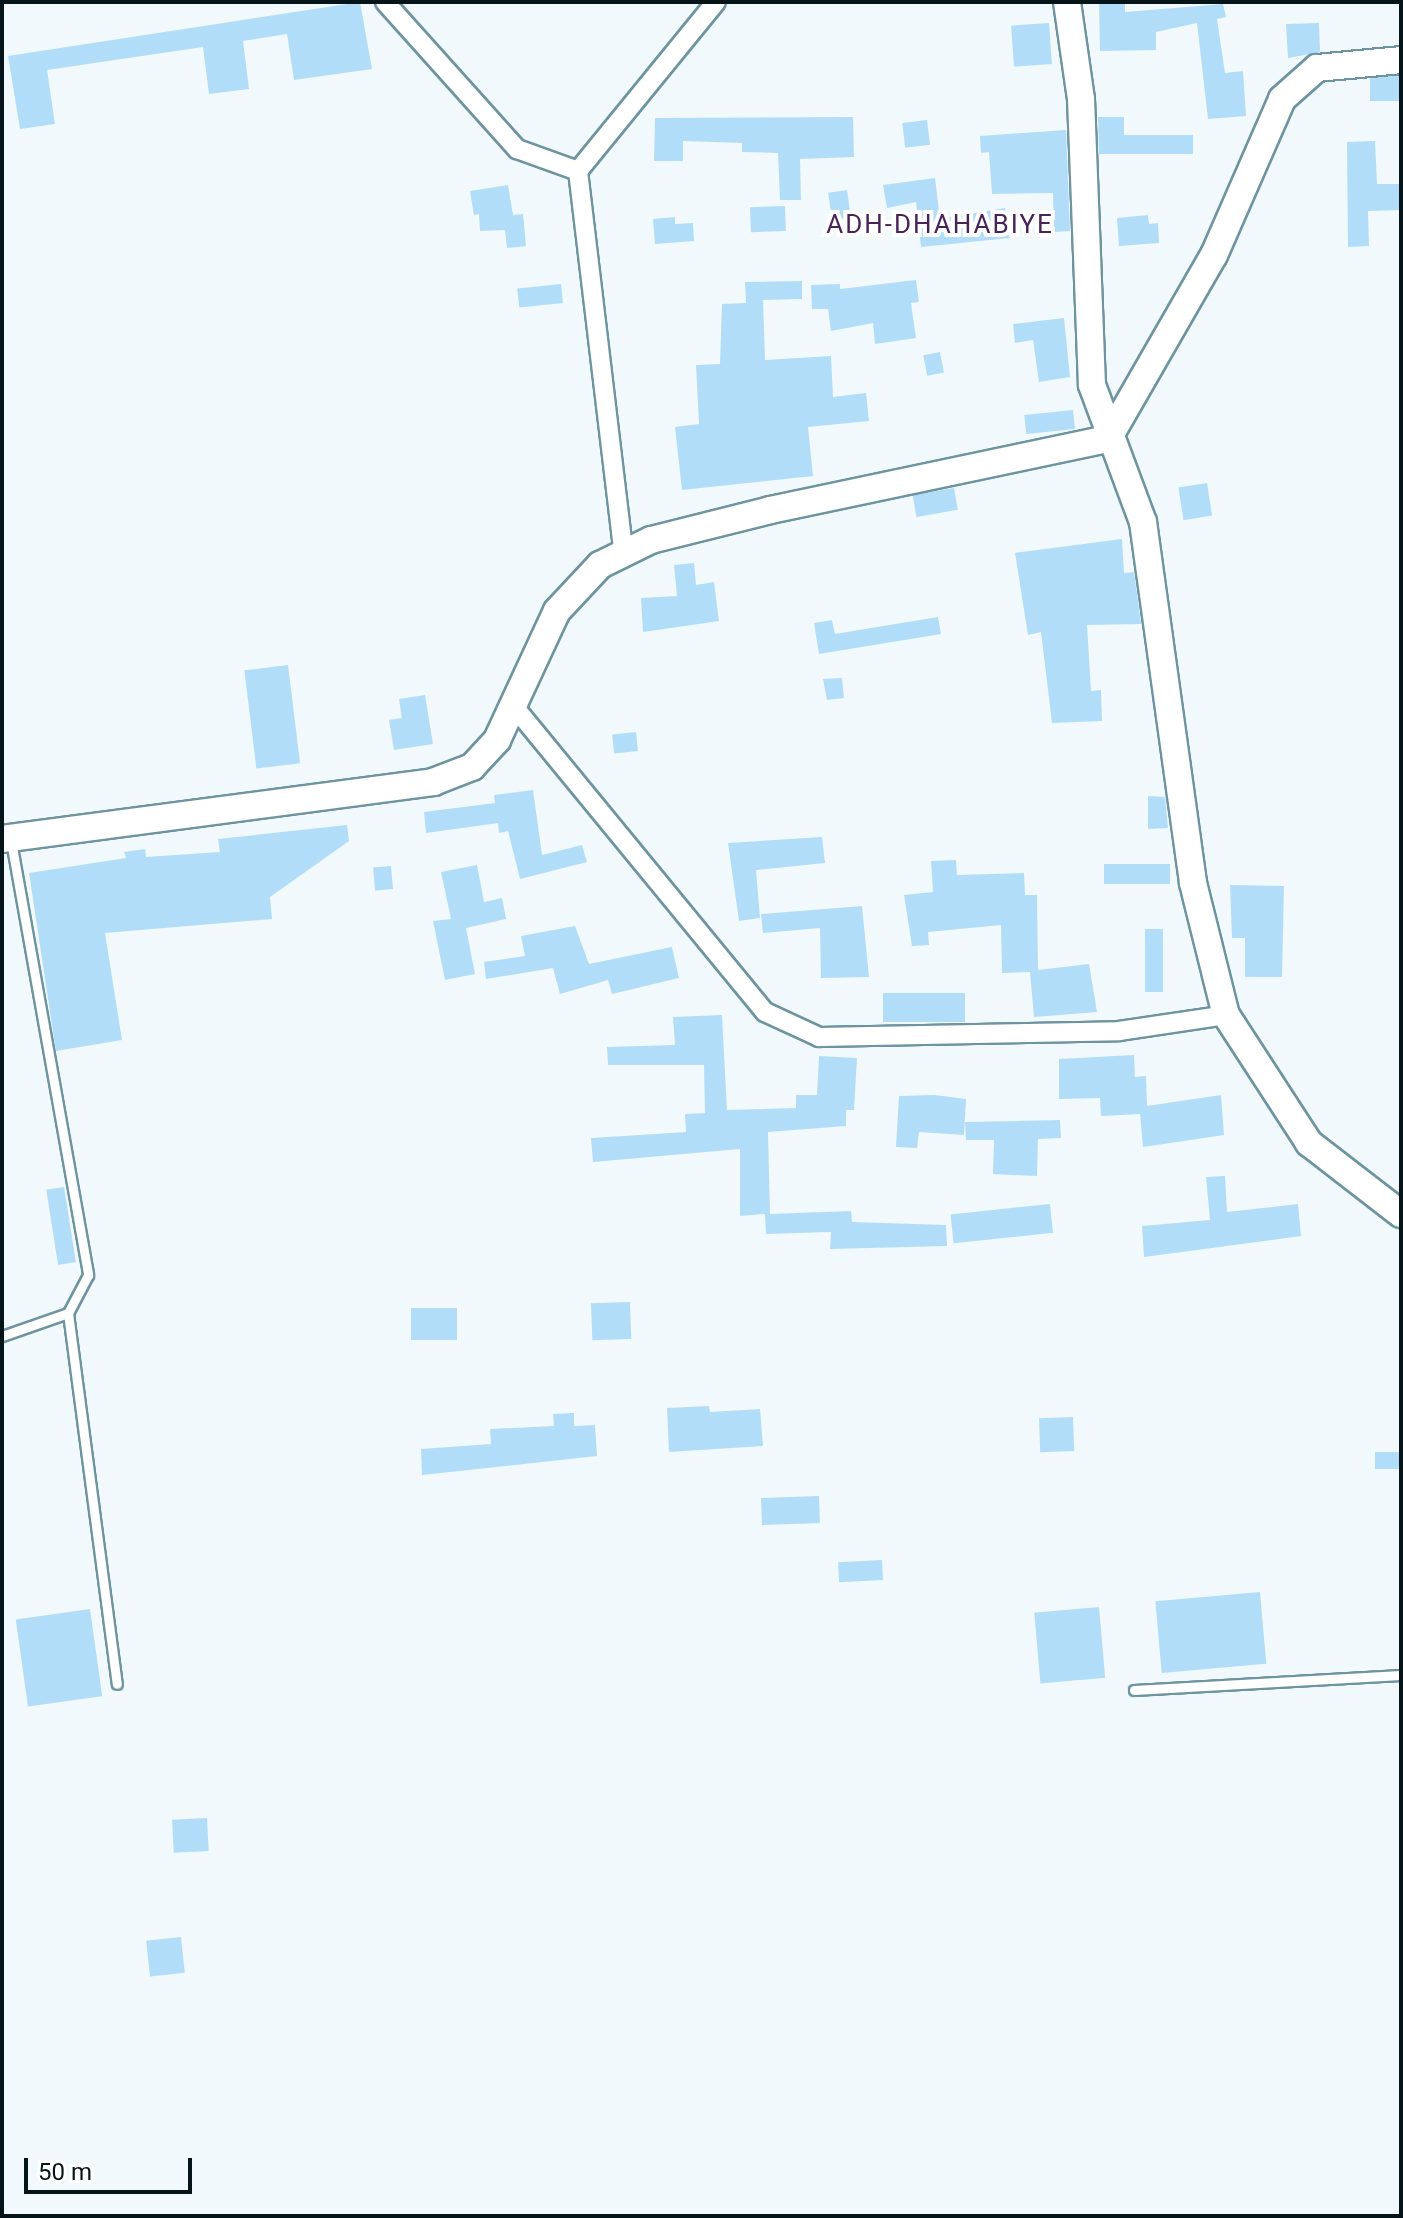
<!DOCTYPE html>
<style>
body{margin:0}
#map{position:relative;width:1403px;height:2218px;overflow:hidden;background:#f1f9fc;font-family:Roboto,sans-serif}
div>[style]{position:absolute}
[style*='--x']{left:calc(var(--x)*1px);top:calc(var(--y)*1px);width:calc(var(--w)*1px);rotate:calc(var(--a)*1deg)}
.building>*{inset:0;background:#b2ddf8;transform-origin:0 0}
.roads{filter:drop-shadow(2px 0 #6d949f) drop-shadow(-2px 0 #6d949f) drop-shadow(0 2px #6d949f) drop-shadow(0 -2px #6d949f)}
.lane>*{height:9px;margin:-4.5px;padding:0 4.5px;transform-origin:4.5px;border-radius:4.5px;background:#fff}
.street>*{height:18px;margin:-9px;padding:0 9px;transform-origin:9px;border-radius:9px;background:#fff}
.secondary>*{height:26px;margin:-13px;padding:0 13px;transform-origin:13px;border-radius:13px;background:#fff}
span{translate:-50% -50%;white-space:nowrap;text-align:center;line-height:1.15;-webkit-text-stroke:8px #fff;paint-order:stroke}
.quarter-label{font-size:26px;color:#482359;letter-spacing:2px}
.frame{position:absolute;inset:0;border:4px solid #051418;pointer-events:none}
.scale{position:absolute;left:24px;top:2158px;width:168px;height:36px;box-sizing:border-box;border:4px solid #051418;border-top:0;padding-left:10px;font-size:24px;line-height:28px;white-space:nowrap;color:#051418;-webkit-text-stroke:6px #fff;paint-order:stroke}
</style>
<div id="map">
<div class="building">
<i style="clip-path:polygon(360px 2px,372px 69px,294px 80px,287px 34px,243px 41px,249px 89px,209px 94px,203px 47px,47px 70px,55px 124px,20px 129px,8px 56px)"></i>
<i style="clip-path:polygon(1099px 2px,1125px 2px,1125px 12px,1223px 4px,1226px 17px,1217px 19px,1225px 73px,1243px 71px,1246px 116px,1208px 119px,1197px 23px,1156px 32px,1156px 50px,1100px 51px)"></i>
<i style="left:1049px;top:23px;width:41px;height:38px;rotate:86deg"></i>
<i style="clip-path:polygon(1319px 23px,1320px 52px,1288px 58px,1286px 24px)"></i>
<i style="left:1401px;top:76px;width:25px;height:31px;rotate:90deg"></i>
<i style="clip-path:polygon(853px 117px,854px 157px,800px 159px,801px 200px,780px 200px,778px 153px,742px 152px,742px 143px,683px 141px,683px 161px,654px 161px,655px 118px)"></i>
<i style="clip-path:polygon(1098px 117px,1124px 117px,1124px 135px,1193px 135px,1193px 154px,1099px 154px)"></i>
<i style="left:927px;top:120px;width:25px;height:25px;rotate:83deg"></i>
<i style="clip-path:polygon(1066px 130px,1070px 231px,1054px 232px,1053px 193px,992px 194px,989px 152px,981px 153px,980px 136px)"></i>
<i style="clip-path:polygon(1375px 141px,1377px 184px,1401px 184px,1401px 210px,1368px 211px,1369px 246px,1348px 247px,1347px 142px)"></i>
<i style="clip-path:polygon(935px 178px,940px 219px,1005px 208px,1010px 238px,921px 247px,916px 202px,887px 208px,883px 185px)"></i>
<i style="clip-path:polygon(508px 185px,513px 215px,523px 214px,526px 246px,507px 248px,505px 230px,480px 231px,479px 214px,474px 215px,470px 191px)"></i>
<i style="left:847px;top:190px;width:28px;height:19px;rotate:82deg"></i>
<i style="left:785px;top:206px;width:25px;height:35px;rotate:88deg"></i>
<i style="clip-path:polygon(1148px 215px,1149px 224px,1158px 223px,1159px 243px,1119px 246px,1117px 218px)"></i>
<i style="clip-path:polygon(675px 217px,675px 224px,693px 223px,694px 241px,655px 244px,653px 219px)"></i>
<i style="clip-path:polygon(916px 280px,919px 302px,911px 303px,916px 338px,875px 344px,873px 323px,831px 331px,828px 309px,812px 309px,811px 285px,840px 284px,840px 289px)"></i>
<i style="clip-path:polygon(802px 281px,802px 299px,763px 300px,765px 360px,831px 356px,833px 397px,866px 393px,869px 421px,808px 427px,813px 476px,682px 490px,675px 427px,699px 424px,696px 365px,720px 364px,722px 304px,746px 303px,745px 282px)"></i>
<i style="left:561px;top:284px;width:19px;height:44px;rotate:84deg"></i>
<i style="clip-path:polygon(1064px 318px,1070px 377px,1039px 382px,1033px 340px,1015px 343px,1013px 324px)"></i>
<i style="left:940px;top:352px;width:21px;height:17px;rotate:79deg"></i>
<i style="left:1073px;top:410px;width:19px;height:49px;rotate:84deg"></i>
<i style="left:1207px;top:483px;width:33px;height:29px;rotate:81deg"></i>
<i style="left:954px;top:488px;width:22px;height:42px;rotate:80deg"></i>
<i style="clip-path:polygon(1122px 539px,1124px 573px,1134px 572px,1141px 624px,1087px 625px,1091px 691px,1101px 690px,1102px 721px,1052px 723px,1041px 632px,1028px 635px,1015px 553px)"></i>
<i style="clip-path:polygon(694px 563px,696px 585px,714px 582px,719px 621px,643px 632px,641px 598px,677px 596px,674px 565px)"></i>
<i style="clip-path:polygon(938px 617px,941px 634px,819px 654px,814px 623px,832px 620px,835px 634px)"></i>
<i style="left:288px;top:665px;width:99px;height:44px;rotate:83deg"></i>
<i style="clip-path:polygon(842px 678px,844px 698px,827px 700px,823px 679px)"></i>
<i style="clip-path:polygon(425px 695px,433px 744px,394px 750px,389px 720px,402px 718px,399px 699px)"></i>
<i style="left:636px;top:732px;width:19px;height:24px;rotate:84deg"></i>
<i style="clip-path:polygon(533px 790px,542px 855px,582px 845px,587px 862px,520px 879px,508px 831px,499px 833px,498px 823px,426px 833px,424px 812px,495px 803px,494px 795px)"></i>
<i style="clip-path:polygon(1148px 796px,1165px 797px,1168px 828px,1148px 829px)"></i>
<i style="clip-path:polygon(347px 825px,349px 841px,270px 897px,272px 919px,105px 933px,122px 1040px,56px 1051px,29px 873px,126px 858px,124px 852px,145px 849px,146px 857px,220px 852px,218px 839px)"></i>
<i style="clip-path:polygon(822px 837px,825px 863px,756px 870px,760px 918px,739px 921px,728px 843px)"></i>
<i style="clip-path:polygon(956px 860px,957px 875px,1024px 873px,1025px 895px,1037px 895px,1038px 970px,1089px 964px,1097px 1012px,1034px 1017px,1030px 972px,1002px 973px,1001px 925px,928px 932px,929px 945px,912px 946px,904px 895px,933px 892px,931px 861px)"></i>
<i style="left:1170px;top:864px;width:20px;height:66px;rotate:90deg"></i>
<i style="clip-path:polygon(477px 865px,484px 902px,502px 898px,506px 919px,466px 928px,475px 974px,445px 980px,433px 921px,451px 919px,441px 872px)"></i>
<i style="left:391px;top:866px;width:23px;height:18px;rotate:85deg"></i>
<i style="clip-path:polygon(1230px 885px,1284px 886px,1282px 977px,1245px 977px,1245px 938px,1232px 938px)"></i>
<i style="clip-path:polygon(862px 906px,869px 977px,821px 978px,820px 928px,763px 933px,761px 914px)"></i>
<i style="clip-path:polygon(575px 926px,589px 964px,672px 947px,679px 978px,612px 994px,608px 980px,560px 994px,553px 968px,486px 979px,484px 962px,525px 956px,521px 936px)"></i>
<i style="left:1145px;top:929px;width:18px;height:63px"></i>
<i style="left:965px;top:993px;width:29px;height:82px;rotate:90deg"></i>
<i style="clip-path:polygon(722px 1015px,727px 1110px,796px 1108px,796px 1095px,817px 1095px,819px 1056px,857px 1058px,854px 1110px,846px 1110px,846px 1126px,768px 1132px,770px 1214px,851px 1211px,852px 1222px,946px 1225px,947px 1246px,830px 1249px,831px 1232px,766px 1234px,765px 1214px,740px 1216px,740px 1149px,593px 1162px,591px 1138px,686px 1132px,685px 1114px,705px 1113px,704px 1065px,608px 1065px,607px 1047px,675px 1045px,673px 1017px)"></i>
<i style="clip-path:polygon(1134px 1055px,1135px 1077px,1146px 1076px,1147px 1106px,1221px 1095px,1224px 1135px,1143px 1147px,1140px 1114px,1101px 1116px,1100px 1098px,1059px 1099px,1059px 1059px)"></i>
<i style="clip-path:polygon(935px 1095px,966px 1099px,964px 1135px,919px 1132px,917px 1148px,896px 1147px,899px 1096px)"></i>
<i style="clip-path:polygon(1060px 1120px,1061px 1138px,1038px 1139px,1037px 1176px,993px 1174px,994px 1140px,966px 1140px,965px 1122px)"></i>
<i style="clip-path:polygon(1225px 1176px,1227px 1212px,1298px 1204px,1301px 1236px,1144px 1257px,1142px 1226px,1210px 1220px,1206px 1177px)"></i>
<i style="left:64px;top:1187px;width:76px;height:18px;rotate:81deg"></i>
<i style="left:1050px;top:1204px;width:29px;height:100px;rotate:84deg"></i>
<i style="left:630px;top:1302px;width:37px;height:39px;rotate:88deg"></i>
<i style="left:411px;top:1308px;width:46px;height:32px"></i>
<i style="clip-path:polygon(709px 1406px,710px 1412px,760px 1409px,763px 1446px,669px 1452px,667px 1408px)"></i>
<i style="clip-path:polygon(574px 1413px,574px 1426px,595px 1425px,597px 1456px,422px 1475px,421px 1449px,491px 1444px,490px 1429px,554px 1426px,553px 1414px)"></i>
<i style="left:1073px;top:1417px;width:34px;height:34px;rotate:88deg"></i>
<i style="left:1401px;top:1452px;width:17px;height:26px;rotate:90deg"></i>
<i style="left:819px;top:1496px;width:27px;height:58px;rotate:88deg"></i>
<i style="left:882px;top:1560px;width:20px;height:44px;rotate:87deg"></i>
<i style="left:1260px;top:1592px;width:72px;height:105px;rotate:85deg"></i>
<i style="left:1099px;top:1607px;width:71px;height:65px;rotate:85deg"></i>
<i style="left:90px;top:1609px;width:88px;height:75px;rotate:82deg"></i>
<i style="left:207px;top:1818px;width:33px;height:35px;rotate:87deg"></i>
<i style="left:181px;top:1937px;width:36px;height:35px;rotate:84deg"></i>
</div>
<div class="roads">
<div class="lane">
<i style="--x:11;--y:841;--w:441;--a:79.9"></i>
<i style="--x:88;--y:1275;--w:43;--a:117.8"></i>
<i style="--x:68;--y:1313;--w:374;--a:82.5"></i>
<i style="--x:2;--y:1336;--w:70;--a:-19.2"></i>
<i style="--x:1134;--y:1690;--w:267;--a:-3.2"></i>
</div>
<div class="street">
<i style="--x:385;--y:2;--w:198;--a:48.1"></i>
<i style="--x:517;--y:149;--w:65;--a:19.8"></i>
<i style="--x:578;--y:171;--w:218;--a:-50.8"></i>
<i style="--x:578;--y:171;--w:386;--a:83.2"></i>
<i style="--x:516;--y:709;--w:392;--a:50.6"></i>
<i style="--x:765;--y:1012;--w:60;--a:24.8"></i>
<i style="--x:819;--y:1037;--w:300;--a:-1.1"></i>
<i style="--x:1119;--y:1031;--w:108;--a:-8.5"></i>
</div>
<div class="secondary">
<i style="--x:1067;--y:2;--w:98;--a:81.8"></i>
<i style="--x:1081;--y:99;--w:286;--a:87.8"></i>
<i style="--x:1092;--y:385;--w:146;--a:69.6"></i>
<i style="--x:1143;--y:522;--w:364;--a:82.1"></i>
<i style="--x:1193;--y:883;--w:136;--a:76"></i>
<i style="--x:1226;--y:1015;--w:153;--a:57"></i>
<i style="--x:1309;--y:1143;--w:116;--a:37.7"></i>
<i style="--x:2;--y:839;--w:435;--a:-7.5"></i>
<i style="--x:433;--y:782;--w:42;--a:-21"></i>
<i style="--x:472;--y:767;--w:37;--a:-47"></i>
<i style="--x:497;--y:740;--w:142;--a:-65.1"></i>
<i style="--x:557;--y:611;--w:63;--a:-46.9"></i>
<i style="--x:600;--y:565;--w:57;--a:-26.1"></i>
<i style="--x:651;--y:540;--w:123;--a:-14.1"></i>
<i style="--x:770;--y:510;--w:345;--a:-11.9"></i>
<i style="--x:1108;--y:439;--w:212;--a:-60.1"></i>
<i style="--x:1214;--y:255;--w:170;--a:-66.4"></i>
<i style="--x:1282;--y:99;--w:47;--a:-41.5"></i>
<i style="--x:1317;--y:68;--w:84;--a:-5.4"></i>
</div>
</div>
<div class="quarter-label">
<span style="left:940px;top:225px">ADH-DHAHABIYE</span>
</div>
<div class="frame"></div>
<div class="scale">50 m</div>
</div>
